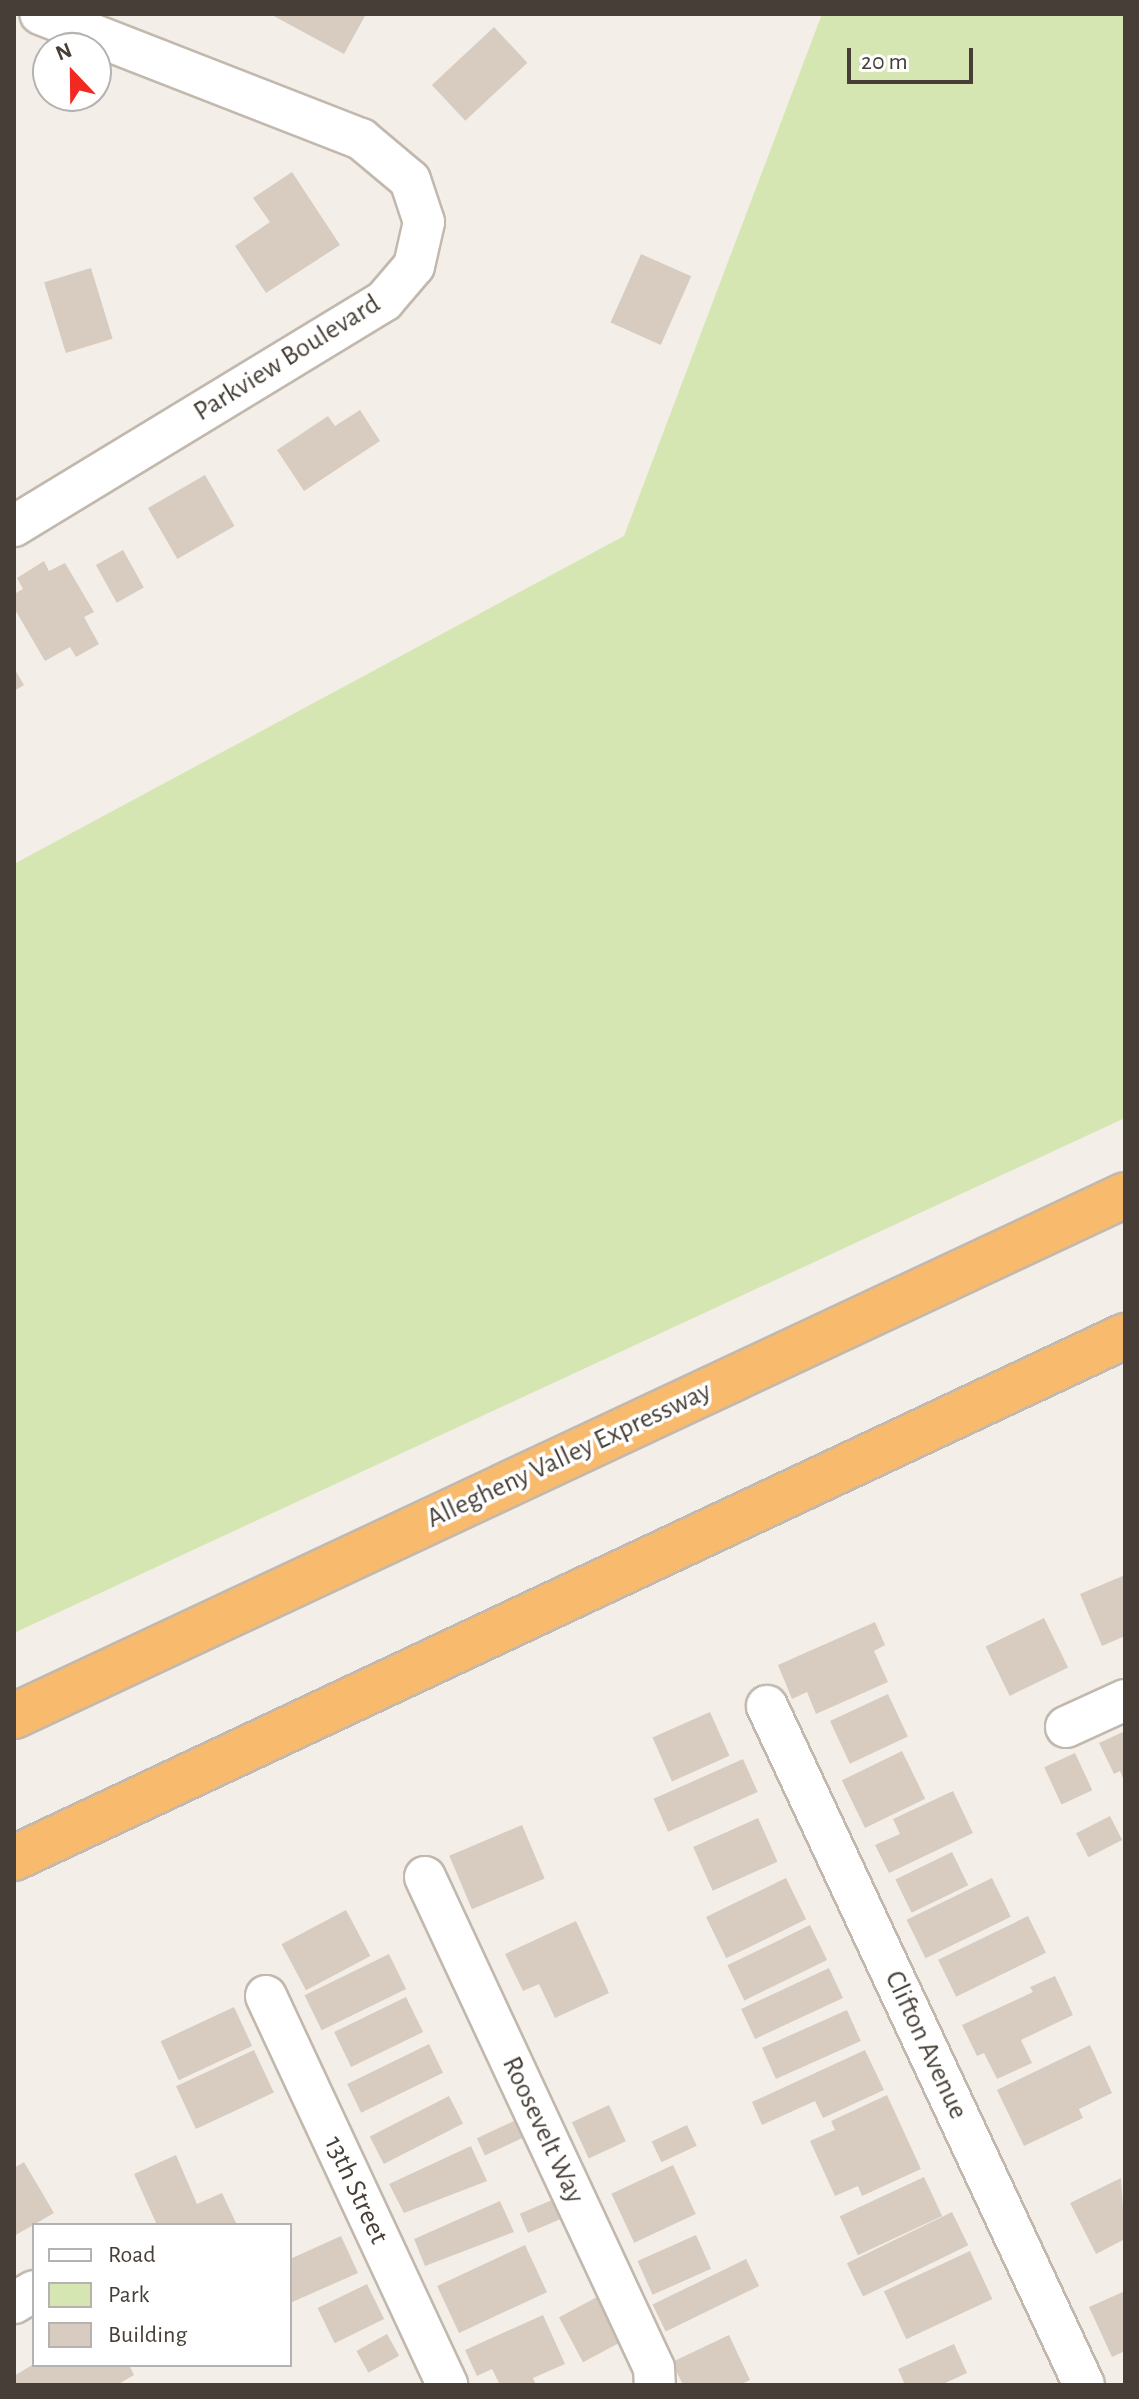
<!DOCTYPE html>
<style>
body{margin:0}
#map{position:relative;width:1139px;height:2399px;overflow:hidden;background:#f3efe8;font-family:"Alegreya Sans",sans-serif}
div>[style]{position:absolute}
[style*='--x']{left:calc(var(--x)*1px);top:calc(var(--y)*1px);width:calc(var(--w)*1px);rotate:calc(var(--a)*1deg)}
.green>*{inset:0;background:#d5e6b3}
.building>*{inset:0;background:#d8ccc1;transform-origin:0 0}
.roads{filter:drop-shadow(2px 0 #c2b8ae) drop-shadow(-2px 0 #c2b8ae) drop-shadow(0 2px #c2b8ae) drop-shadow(0 -2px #c2b8ae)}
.street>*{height:40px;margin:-20px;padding:0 20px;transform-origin:20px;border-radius:20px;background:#fff}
.highway>*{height:44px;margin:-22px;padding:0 22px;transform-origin:22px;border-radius:22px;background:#f8bb6e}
span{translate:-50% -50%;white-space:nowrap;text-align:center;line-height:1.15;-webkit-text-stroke:7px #fff;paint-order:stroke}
.street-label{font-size:28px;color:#473f37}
.frame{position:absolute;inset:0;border:16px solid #473f37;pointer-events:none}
.legend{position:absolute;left:32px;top:2223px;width:260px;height:144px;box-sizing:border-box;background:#fff;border:2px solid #b5b2af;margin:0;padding:10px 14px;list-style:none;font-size:24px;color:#473f37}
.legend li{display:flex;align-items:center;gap:16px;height:40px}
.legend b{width:40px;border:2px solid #b5b2af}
.north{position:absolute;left:32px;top:32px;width:80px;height:80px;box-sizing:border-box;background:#fff;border:2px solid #b5b2af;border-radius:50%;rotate:338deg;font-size:22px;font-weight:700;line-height:32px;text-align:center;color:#473f37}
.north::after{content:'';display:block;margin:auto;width:28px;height:36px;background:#f22921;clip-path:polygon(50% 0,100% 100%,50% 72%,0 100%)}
.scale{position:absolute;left:847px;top:48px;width:126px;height:36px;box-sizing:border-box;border:4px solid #473f37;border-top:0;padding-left:10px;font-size:24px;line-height:28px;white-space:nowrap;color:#473f37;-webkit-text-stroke:6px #fff;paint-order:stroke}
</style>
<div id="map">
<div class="green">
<i style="clip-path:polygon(822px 14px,1125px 14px,1125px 1118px,14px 1633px,14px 864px,624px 536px)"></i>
</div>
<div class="building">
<i style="clip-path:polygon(270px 14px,366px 14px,344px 54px)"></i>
<i style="left:494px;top:27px;width:49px;height:85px;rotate:47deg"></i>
<i style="clip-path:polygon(292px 172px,340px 245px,266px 293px,235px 246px,270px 222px,253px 198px)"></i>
<i style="left:641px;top:254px;width:55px;height:75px;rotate:24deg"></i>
<i style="left:91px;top:268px;width:74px;height:49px;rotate:73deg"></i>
<i style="clip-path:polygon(360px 410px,380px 441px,304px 491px,277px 450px,328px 416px,335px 426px)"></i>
<i style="left:205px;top:475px;width:59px;height:66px;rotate:60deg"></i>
<i style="left:123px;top:550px;width:43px;height:31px;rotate:61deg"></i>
<i style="clip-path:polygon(44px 561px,49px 571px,65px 563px,94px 612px,84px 617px,99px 644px,76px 657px,70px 647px,45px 661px,14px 608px,14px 594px,23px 589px,17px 578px)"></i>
<i style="clip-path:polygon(14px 668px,24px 685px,14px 691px)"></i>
<i style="clip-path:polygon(1125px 1575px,1125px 1636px,1102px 1646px,1080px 1594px)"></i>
<i style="left:1044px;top:1618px;width:55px;height:65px;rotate:64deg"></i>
<i style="clip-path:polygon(875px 1622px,885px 1645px,874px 1651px,888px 1682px,816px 1714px,807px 1692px,792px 1699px,778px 1665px)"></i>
<i style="left:888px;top:1694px;width:47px;height:64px;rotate:65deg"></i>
<i style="left:710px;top:1712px;width:48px;height:63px;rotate:66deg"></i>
<i style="clip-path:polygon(1125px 1731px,1125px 1783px,1120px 1771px,1114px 1774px,1099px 1743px)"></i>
<i style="left:902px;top:1751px;width:53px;height:67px;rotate:64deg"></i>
<i style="left:1075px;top:1753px;width:41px;height:34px;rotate:65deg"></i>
<i style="left:743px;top:1759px;width:36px;height:98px;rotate:66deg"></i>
<i style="clip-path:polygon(953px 1791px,973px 1833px,889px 1873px,875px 1845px,900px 1834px,893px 1819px)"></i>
<i style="left:1110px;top:1816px;width:27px;height:38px;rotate:63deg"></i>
<i style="left:758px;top:1818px;width:48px;height:71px;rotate:66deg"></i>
<i style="left:522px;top:1825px;width:58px;height:79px;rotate:67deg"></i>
<i style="left:952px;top:1852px;width:37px;height:63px;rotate:64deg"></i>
<i style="left:786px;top:1878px;width:46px;height:89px;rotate:64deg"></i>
<i style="left:992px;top:1878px;width:43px;height:95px;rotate:64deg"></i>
<i style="left:346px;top:1910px;width:52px;height:73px;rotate:62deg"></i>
<i style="left:1028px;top:1916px;width:41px;height:100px;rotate:64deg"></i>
<i style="clip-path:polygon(576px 1921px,609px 1993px,555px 2018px,539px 1984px,523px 1991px,505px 1954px)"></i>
<i style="left:810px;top:1925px;width:39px;height:92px;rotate:64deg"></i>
<i style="left:389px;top:1954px;width:39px;height:94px;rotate:64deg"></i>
<i style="left:829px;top:1968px;width:33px;height:97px;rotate:65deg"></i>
<i style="clip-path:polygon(1055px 1976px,1073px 2015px,1021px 2040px,1032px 2063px,997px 2079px,984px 2053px,977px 2056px,962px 2025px,1033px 1992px,1030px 1987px)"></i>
<i style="left:406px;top:1997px;width:39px;height:80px;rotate:64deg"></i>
<i style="left:234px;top:2007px;width:43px;height:81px;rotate:65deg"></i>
<i style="left:847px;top:2010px;width:34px;height:93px;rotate:66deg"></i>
<i style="left:429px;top:2044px;width:32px;height:91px;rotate:64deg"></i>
<i style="clip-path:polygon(1090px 2045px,1112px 2093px,1079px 2109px,1083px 2118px,1024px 2146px,997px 2090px)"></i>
<i style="left:254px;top:2050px;width:47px;height:86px;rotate:65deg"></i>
<i style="clip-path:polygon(865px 2050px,884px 2090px,823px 2118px,815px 2101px,762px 2125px,752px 2102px)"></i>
<i style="clip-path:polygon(887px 2095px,921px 2169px,862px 2196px,858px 2186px,835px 2196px,810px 2141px,835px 2130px,831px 2121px)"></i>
<i style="left:449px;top:2096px;width:31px;height:89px;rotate:63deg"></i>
<i style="left:609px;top:2105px;width:40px;height:41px;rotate:65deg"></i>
<i style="left:514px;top:2121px;width:19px;height:41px;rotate:65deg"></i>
<i style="left:687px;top:2125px;width:23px;height:39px;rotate:65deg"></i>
<i style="clip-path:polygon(471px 2146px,487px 2181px,404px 2213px,389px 2184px)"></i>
<i style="clip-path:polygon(176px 2155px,197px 2204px,222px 2193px,237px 2225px,157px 2225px,134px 2174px)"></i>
<i style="clip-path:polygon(24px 2162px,54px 2213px,14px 2236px,14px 2168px)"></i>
<i style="left:673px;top:2165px;width:54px;height:68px;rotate:65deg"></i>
<i style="left:924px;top:2177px;width:43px;height:93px;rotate:65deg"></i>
<i style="clip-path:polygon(1121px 2178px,1125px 2239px,1096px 2254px,1070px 2203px)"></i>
<i style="left:552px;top:2200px;width:21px;height:35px;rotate:67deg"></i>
<i style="clip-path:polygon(500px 2201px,514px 2232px,425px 2266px,414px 2239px)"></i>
<i style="left:952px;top:2212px;width:37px;height:117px;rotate:64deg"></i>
<i style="left:696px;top:2235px;width:37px;height:64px;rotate:66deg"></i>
<i style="clip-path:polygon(341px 2236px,358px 2273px,290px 2303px,290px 2259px)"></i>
<i style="left:525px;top:2245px;width:52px;height:97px;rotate:65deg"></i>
<i style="left:970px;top:2251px;width:53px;height:95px;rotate:65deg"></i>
<i style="left:746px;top:2259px;width:30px;height:104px;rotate:64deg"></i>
<i style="left:367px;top:2284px;width:39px;height:55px;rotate:64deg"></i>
<i style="clip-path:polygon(1125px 2291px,1125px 2351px,1112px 2357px,1089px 2307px)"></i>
<i style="left:597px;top:2297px;width:51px;height:43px;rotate:62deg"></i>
<i style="clip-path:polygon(543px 2315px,565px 2364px,533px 2378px,536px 2385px,500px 2385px,492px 2369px,477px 2376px,465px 2350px)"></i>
<i style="left:387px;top:2334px;width:25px;height:35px;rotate:61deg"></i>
<i style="clip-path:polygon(729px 2335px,750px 2380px,739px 2385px,683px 2385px,672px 2362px)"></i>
<i style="clip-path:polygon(954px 2344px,967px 2373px,941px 2385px,905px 2385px,898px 2369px)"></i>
<i style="clip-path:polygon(32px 2365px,129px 2365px,134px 2375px,117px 2385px,14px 2385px,14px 2376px)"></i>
</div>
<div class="roads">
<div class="street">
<i style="--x:14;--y:526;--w:433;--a:-31.3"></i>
<i style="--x:384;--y:301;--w:46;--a:-49.4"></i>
<i style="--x:414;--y:266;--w:45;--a:-77.2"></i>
<i style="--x:424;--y:222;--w:44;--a:-108.4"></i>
<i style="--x:410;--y:180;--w:64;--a:-140.1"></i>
<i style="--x:361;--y:139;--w:344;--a:-158.7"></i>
<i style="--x:767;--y:1706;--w:749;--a:64.97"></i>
<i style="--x:1066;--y:1727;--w:65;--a:-24.6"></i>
<i style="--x:425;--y:1877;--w:542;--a:65"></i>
<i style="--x:654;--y:2368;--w:17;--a:87"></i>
<i style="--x:266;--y:1996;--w:429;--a:65"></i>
<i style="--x:14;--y:2303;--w:23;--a:-31"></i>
</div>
<div class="highway">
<i style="--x:14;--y:1716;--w:1227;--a:-25.12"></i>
<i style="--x:14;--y:1858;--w:1228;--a:-25.17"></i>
</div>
</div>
<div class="street-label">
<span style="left:287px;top:358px;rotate:-32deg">Parkview Boulevard</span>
<span style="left:569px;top:1455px;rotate:-25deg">Allegheny Valley Expressway</span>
<span style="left:926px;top:2045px;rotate:65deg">Clifton Avenue</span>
<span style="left:543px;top:2130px;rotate:65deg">Roosevelt Way</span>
<span style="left:356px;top:2190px;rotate:65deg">13th Street</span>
</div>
<div class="frame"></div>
<ul class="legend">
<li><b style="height:10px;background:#fff"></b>Road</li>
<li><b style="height:22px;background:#d5e6b3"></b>Park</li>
<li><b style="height:22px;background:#d8ccc1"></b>Building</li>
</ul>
<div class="north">N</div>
<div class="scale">20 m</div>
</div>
